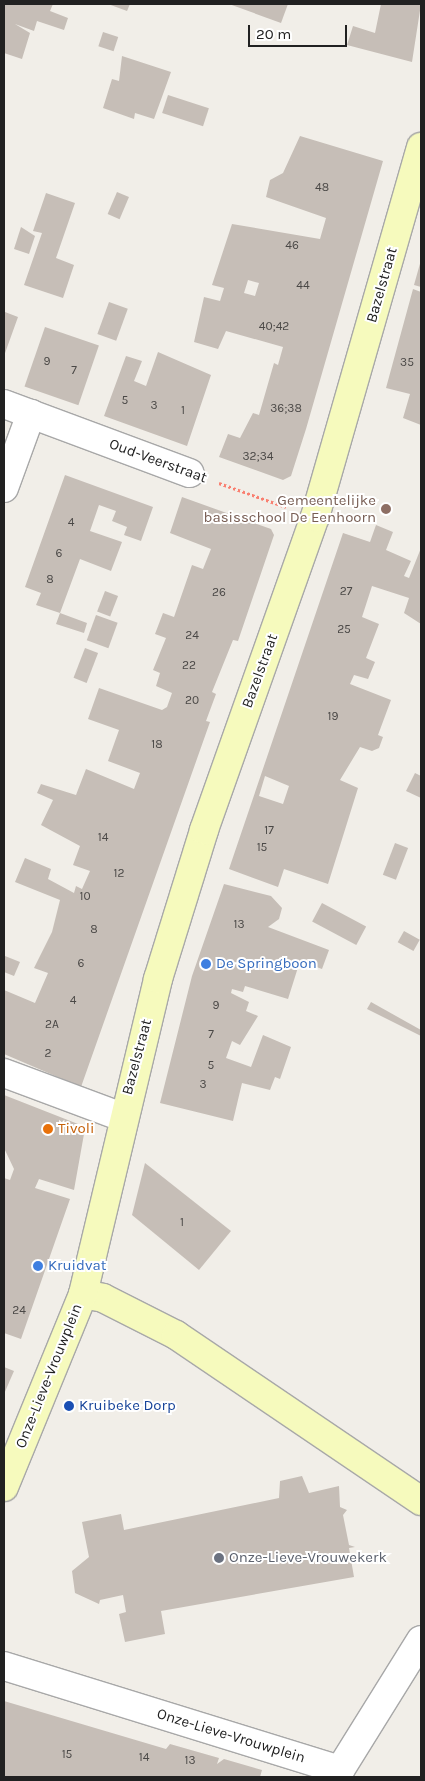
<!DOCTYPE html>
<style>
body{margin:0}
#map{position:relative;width:425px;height:1781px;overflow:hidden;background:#f1eee8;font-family:Karla,sans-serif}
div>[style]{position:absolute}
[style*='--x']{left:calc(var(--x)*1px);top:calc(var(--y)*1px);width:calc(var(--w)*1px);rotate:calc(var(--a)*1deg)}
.building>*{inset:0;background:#c6beb7;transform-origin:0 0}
.path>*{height:3px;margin-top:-1.5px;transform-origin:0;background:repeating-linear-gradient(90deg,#f97f70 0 2.5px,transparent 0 5px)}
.roads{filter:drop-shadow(1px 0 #a8a8a8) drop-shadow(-1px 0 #a8a8a8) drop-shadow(0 1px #a8a8a8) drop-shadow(0 -1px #a8a8a8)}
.street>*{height:28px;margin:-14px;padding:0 14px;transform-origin:14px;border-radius:14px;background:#fff}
.secondary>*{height:28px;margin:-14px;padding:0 14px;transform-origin:14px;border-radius:14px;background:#f6fabd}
.dots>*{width:14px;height:14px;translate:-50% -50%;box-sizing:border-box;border:2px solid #fff;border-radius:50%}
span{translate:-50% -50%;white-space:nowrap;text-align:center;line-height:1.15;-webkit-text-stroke:4px #fff;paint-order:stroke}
.number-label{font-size:12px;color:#4a4846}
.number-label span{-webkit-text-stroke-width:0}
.street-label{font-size:15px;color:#212121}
.education-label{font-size:15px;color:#785e54}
.right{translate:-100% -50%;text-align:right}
.shop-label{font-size:15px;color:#366cbe}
.left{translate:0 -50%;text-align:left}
.food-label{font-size:15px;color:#c56008}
.transit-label{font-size:15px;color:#164399}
.worship-label{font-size:15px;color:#5b616d}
.frame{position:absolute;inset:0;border:5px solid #212121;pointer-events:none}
.scale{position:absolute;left:248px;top:25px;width:99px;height:22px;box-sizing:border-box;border:2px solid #212121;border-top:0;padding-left:6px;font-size:15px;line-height:18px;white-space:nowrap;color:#212121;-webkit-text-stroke:4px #fff;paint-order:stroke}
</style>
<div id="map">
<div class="building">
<i style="clip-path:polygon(4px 4px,53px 4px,50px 11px,68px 18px,64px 30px,37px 21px,34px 31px,15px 24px,30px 33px,22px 59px,4px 53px)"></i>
<i style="clip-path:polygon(108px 4px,130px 4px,127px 11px)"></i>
<i style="clip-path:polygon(229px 4px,288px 4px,281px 23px)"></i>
<i style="clip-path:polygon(381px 4px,421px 4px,412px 62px,347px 45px,353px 26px,375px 33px)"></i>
<i style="left:103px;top:32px;width:16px;height:15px;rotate:18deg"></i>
<i style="clip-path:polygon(122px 56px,171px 72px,154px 119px,135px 113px,134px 119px,103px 108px,112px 79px,119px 81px)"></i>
<i style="left:168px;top:95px;width:43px;height:19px;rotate:18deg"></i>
<i style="clip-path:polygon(evenodd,300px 136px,383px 161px,306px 429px,291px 476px,283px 480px,219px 457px,228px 434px,240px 438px,253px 413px,259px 415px,274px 363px,278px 365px,283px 347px,226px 331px,218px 349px,194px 342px,204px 297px,220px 301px,224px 288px,212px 285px,232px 224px,320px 239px,326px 218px,266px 197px,270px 180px,283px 173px,300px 136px,248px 280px,259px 283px,255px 296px,244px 293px,248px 280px)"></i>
<i style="left:117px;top:192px;width:13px;height:24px;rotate:23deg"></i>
<i style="clip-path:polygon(46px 193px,75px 203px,56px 258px,74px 265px,63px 298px,24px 285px,42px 233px,33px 231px)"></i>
<i style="clip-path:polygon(21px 227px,35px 236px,29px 254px,14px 249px)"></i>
<i style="clip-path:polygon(421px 260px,421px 287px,414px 285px)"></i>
<i style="clip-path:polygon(413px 289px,421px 292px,421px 425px,403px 418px,410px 394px,386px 388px)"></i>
<i style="left:109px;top:302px;width:20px;height:34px;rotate:20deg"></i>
<i style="clip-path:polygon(4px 304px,5px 312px,18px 317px,4px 356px)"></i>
<i style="left:45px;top:327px;width:57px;height:63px;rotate:19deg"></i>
<i style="clip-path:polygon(158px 352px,211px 375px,187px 446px,104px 416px,126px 356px,142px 361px,134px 381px,146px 386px)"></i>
<i style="clip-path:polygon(65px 475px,153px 507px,141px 541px,124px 535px,127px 527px,112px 521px,116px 511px,99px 505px,90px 531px,122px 542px,111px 571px,80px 559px,60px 613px,87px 623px,84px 633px,56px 624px,60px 613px,36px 605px,41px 593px,25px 587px)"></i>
<i style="clip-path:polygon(182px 497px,271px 529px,274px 535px,238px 641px,233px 640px,212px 692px,216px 694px,206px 721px,210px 722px,81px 1087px,4px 1054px,4px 990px,35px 1003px,48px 973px,34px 968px,52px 932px,60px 900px,15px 882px,25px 858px,51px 869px,48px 879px,74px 893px,76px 886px,82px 889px,90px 871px,73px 865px,80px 846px,41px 825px,53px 800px,37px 793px,41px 784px,76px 795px,86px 769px,134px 789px,140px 773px,108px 761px,119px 730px,88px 719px,99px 688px,162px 710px,167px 707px,172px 693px,156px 686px,160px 673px,153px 670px,166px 638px,155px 634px,163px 613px,174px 617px,192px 565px,203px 569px,211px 549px,170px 533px)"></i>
<i style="clip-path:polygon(evenodd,376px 525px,393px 532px,386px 550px,411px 561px,404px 576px,409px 578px,421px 548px,421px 624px,404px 613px,409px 598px,372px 586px,362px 617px,379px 624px,366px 658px,375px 662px,368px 679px,354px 675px,350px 684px,391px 700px,378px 735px,383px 737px,379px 748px,372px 751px,360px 747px,340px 780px,358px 788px,328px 884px,284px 869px,278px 887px,229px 869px,343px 533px,370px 542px,376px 525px,265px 776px,289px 786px,283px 804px,259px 796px,265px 776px)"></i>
<i style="left:105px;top:591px;width:14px;height:22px;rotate:21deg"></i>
<i style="left:96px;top:615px;width:23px;height:27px;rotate:20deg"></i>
<i style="left:85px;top:648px;width:14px;height:32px;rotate:21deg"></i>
<i style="clip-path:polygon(415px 773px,421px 776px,421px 798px,406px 791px)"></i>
<i style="left:395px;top:843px;width:14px;height:34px;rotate:21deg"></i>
<i style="clip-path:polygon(224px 884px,271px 896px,282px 908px,279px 919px,268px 927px,329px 950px,322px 969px,300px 961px,288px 999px,245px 986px,243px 992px,232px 989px,231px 993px,249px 1002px,246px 1011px,258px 1016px,240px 1045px,232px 1041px,226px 1058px,251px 1067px,263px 1035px,291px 1047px,280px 1079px,275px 1077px,270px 1090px,242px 1083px,233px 1121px,160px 1103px,192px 976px)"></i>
<i style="left:322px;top:903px;width:50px;height:21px;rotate:28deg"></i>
<i style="left:404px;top:931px;width:18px;height:13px;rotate:29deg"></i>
<i style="clip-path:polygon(5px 956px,20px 962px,14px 976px,4px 972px)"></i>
<i style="clip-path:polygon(371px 1002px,421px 1030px,421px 1036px,367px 1009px)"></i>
<i style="clip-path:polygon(4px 1095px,78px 1124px,84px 1134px,74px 1190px,39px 1179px,35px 1188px,70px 1199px,21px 1339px,4px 1333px,4px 1178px,10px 1180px,14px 1169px,4px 1148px)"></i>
<i style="clip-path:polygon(145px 1163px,231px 1231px,199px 1270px,132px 1215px)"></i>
<i style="clip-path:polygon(4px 1367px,14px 1371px,4px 1394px)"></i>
<i style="clip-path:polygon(302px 1476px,309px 1493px,339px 1486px,340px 1507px,347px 1510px,343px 1515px,349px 1545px,355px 1547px,349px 1548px,354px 1577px,161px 1611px,165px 1634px,125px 1642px,119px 1614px,126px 1612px,123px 1595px,100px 1600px,99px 1604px,75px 1593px,72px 1571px,89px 1557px,82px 1522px,121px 1514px,124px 1530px,279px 1498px,280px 1481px)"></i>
<i style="clip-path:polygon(4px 1701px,166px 1749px,170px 1744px,219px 1758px,217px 1764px,224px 1759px,262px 1770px,260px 1777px,4px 1777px)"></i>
</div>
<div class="path">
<i style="--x:219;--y:483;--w:71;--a:19.7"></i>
</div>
<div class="roads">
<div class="street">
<i style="--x:4;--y:404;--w:198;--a:20.4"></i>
<i style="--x:4;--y:488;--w:79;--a:-70"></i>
<i style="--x:4;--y:1073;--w:126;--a:20.4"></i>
<i style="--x:4;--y:1666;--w:352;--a:17.2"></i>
<i style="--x:340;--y:1770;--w:153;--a:-58.1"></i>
</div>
<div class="secondary">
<i style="--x:83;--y:1294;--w:20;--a:11"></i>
<i style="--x:103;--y:1298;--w:82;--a:26.9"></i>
<i style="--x:176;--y:1335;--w:296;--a:34.1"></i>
<i style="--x:4;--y:1487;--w:209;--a:-67.7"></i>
<i style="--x:83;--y:1294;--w:324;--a:-76.6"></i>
<i style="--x:158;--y:979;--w:156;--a:-72.8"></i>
<i style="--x:204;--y:830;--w:332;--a:-70.5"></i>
<i style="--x:315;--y:517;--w:385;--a:-74"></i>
</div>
</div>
<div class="dots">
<i style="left:386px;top:509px;background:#8d6e63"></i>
<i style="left:206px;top:964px;background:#3f7fe0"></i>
<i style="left:48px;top:1129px;background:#e8710a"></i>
<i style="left:38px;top:1266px;background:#3f7fe0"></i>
<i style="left:69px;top:1406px;background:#1a4fb4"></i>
<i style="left:219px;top:1558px;background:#6b7280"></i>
</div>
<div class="number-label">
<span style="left:322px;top:188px">48</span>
<span style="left:292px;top:246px">46</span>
<span style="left:303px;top:286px">44</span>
<span style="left:274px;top:327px">40;42</span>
<span style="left:47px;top:362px">9</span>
<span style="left:407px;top:363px">35</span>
<span style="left:74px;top:371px">7</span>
<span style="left:125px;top:401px">5</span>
<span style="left:154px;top:406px">3</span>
<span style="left:286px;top:409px">36;38</span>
<span style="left:183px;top:411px">1</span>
<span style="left:258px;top:457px">32;34</span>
<span style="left:71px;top:523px">4</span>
<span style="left:59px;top:554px">6</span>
<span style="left:50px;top:580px">8</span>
<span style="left:346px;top:592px">27</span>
<span style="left:219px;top:593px">26</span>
<span style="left:344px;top:630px">25</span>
<span style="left:192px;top:636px">24</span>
<span style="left:189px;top:666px">22</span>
<span style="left:192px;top:701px">20</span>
<span style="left:333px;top:717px">19</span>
<span style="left:157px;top:745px">18</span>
<span style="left:269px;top:831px">17</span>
<span style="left:103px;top:838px">14</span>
<span style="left:262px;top:848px">15</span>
<span style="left:119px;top:874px">12</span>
<span style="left:85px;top:897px">10</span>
<span style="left:239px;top:925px">13</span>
<span style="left:94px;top:930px">8</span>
<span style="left:81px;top:964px">6</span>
<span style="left:73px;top:1001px">4</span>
<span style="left:216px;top:1006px">9</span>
<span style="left:52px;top:1025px">2A</span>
<span style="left:211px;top:1035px">7</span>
<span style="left:48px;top:1054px">2</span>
<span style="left:211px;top:1066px">5</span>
<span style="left:203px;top:1085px">3</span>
<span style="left:182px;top:1223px">1</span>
<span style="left:19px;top:1311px">24</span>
<span style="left:67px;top:1755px">15</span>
<span style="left:144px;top:1758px">14</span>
<span style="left:190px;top:1761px">13</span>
</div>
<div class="street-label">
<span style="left:382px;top:285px;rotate:-74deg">Bazelstraat</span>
<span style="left:158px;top:461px;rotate:20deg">Oud-Veerstraat</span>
<span style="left:260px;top:671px;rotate:-70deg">Bazelstraat</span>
<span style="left:137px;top:1057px;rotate:-75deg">Bazelstraat</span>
<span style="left:49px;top:1376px;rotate:-68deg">Onze-Lieve-Vrouwplein</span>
<span style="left:231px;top:1736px;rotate:17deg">Onze-Lieve-Vrouwplein</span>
</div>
<div class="education-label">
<span class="right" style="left:376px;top:509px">Gemeentelijke<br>basisschool De Eenhoorn</span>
</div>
<div class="shop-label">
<span class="left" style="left:216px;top:964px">De Springboon</span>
<span class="left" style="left:48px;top:1266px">Kruidvat</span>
</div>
<div class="food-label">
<span class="left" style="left:58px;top:1129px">Tivoli</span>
</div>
<div class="transit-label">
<span class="left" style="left:79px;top:1406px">Kruibeke Dorp</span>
</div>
<div class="worship-label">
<span class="left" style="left:229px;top:1558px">Onze-Lieve-Vrouwekerk</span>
</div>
<div class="frame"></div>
<div class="scale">20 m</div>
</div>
